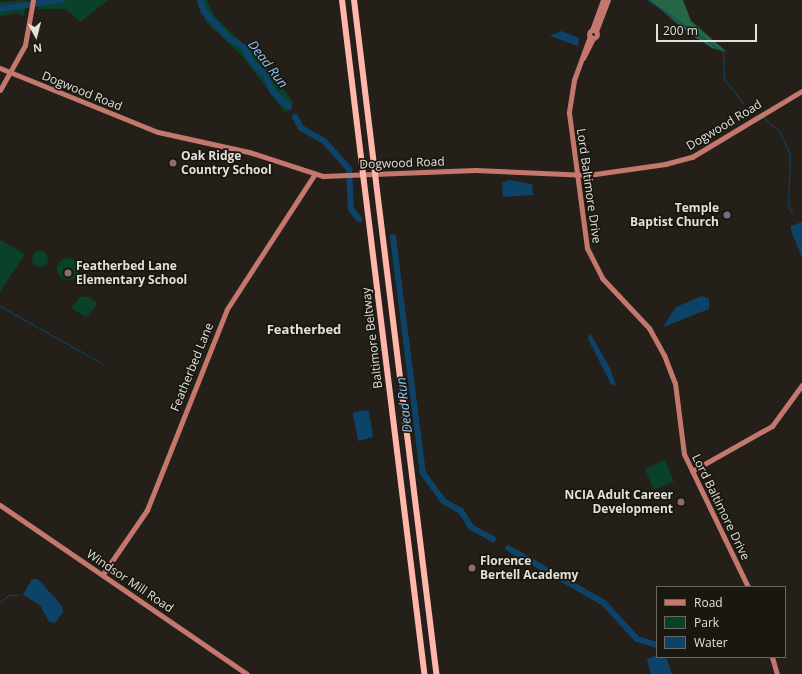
<!DOCTYPE html>
<style>
body{margin:0}
#map{position:relative;width:802px;height:674px;overflow:hidden;background:#242019;font-family:"Open Sans",sans-serif}
div>[style]{position:absolute}
[style*='--x']{left:calc(var(--x)*1px);top:calc(var(--y)*1px);width:calc(var(--w)*1px);rotate:calc(var(--a)*1deg)}
.green>*{inset:0;background:#0a4129;transform-origin:0 0}
.round{border-radius:50%}
.forest>*{inset:0;background:#256647}
.water>*{inset:0;background:#0e4369}
.stream>*{height:1px;margin:-0.5px;padding:0 0.5px;transform-origin:0.5px;border-radius:0.5px;background:#0e4369}
.river>*{height:6px;margin:-3px;padding:0 3px;transform-origin:3px;border-radius:3px;background:#0e4369}
.secondary>*{height:5px;margin:-2.5px;padding:0 2.5px;transform-origin:2.5px;border-radius:2.5px;background:#c4786d}
.secondary>.ring{margin:-2.5px;padding:0;box-sizing:content-box;background:none;border:5px solid #c4786d;border-radius:50%}
.highway>*{height:6px;margin:-3px;padding:0 3px;transform-origin:3px;border-radius:3px;background:#ffb7ab}
.highway-bridge>*{height:6px;margin:-3px;padding:0 3px;transform-origin:3px;border-radius:3px;background:#ffb7ab}
.dots>*{width:11px;height:11px;translate:-50% -50%;box-sizing:border-box;border:2px solid #1a1710;border-radius:50%}
span{translate:-50% -50%;white-space:nowrap;text-align:center;line-height:1.15;-webkit-text-stroke:3.5px #1a1710;paint-order:stroke}
.street-label{font-size:12px;color:#e2e0db}
.poi-label{font-size:12px;color:#e2e0db;font-weight:700}
.left{translate:0 -50%;text-align:left}
.right{translate:-100% -50%;text-align:right}
.water-label{font-size:13px;color:#8cc5f6;font-style:italic}
.neighbourhood-label{font-size:13px;color:#e2e0db;font-weight:700}
.legend{position:absolute;left:656px;top:586px;width:130px;height:72px;box-sizing:border-box;background:#1a1710;border:1px solid #6a6761;margin:0;padding:5px 7px;list-style:none;font-size:12px;color:#e2e0db}
.legend li{display:flex;align-items:center;gap:8px;height:20px}
.legend b{width:20px;border:1px solid #6a6761}
.north{position:absolute;left:16px;top:16px;width:40px;height:40px;-webkit-text-stroke:3px #1a1710;paint-order:stroke;rotate:173deg;font-size:11px;font-weight:700;line-height:16px;text-align:center;color:#e2e0db}
.north::after{content:'';display:block;margin:auto;width:14px;height:18px;background:#e2e0db;clip-path:polygon(50% 0,100% 100%,50% 72%,0 100%)}
.scale{position:absolute;left:656px;top:24px;width:101px;height:18px;box-sizing:border-box;border:2px solid #e2e0db;border-top:0;padding-left:5px;font-size:12px;line-height:14px;white-space:nowrap;color:#e2e0db;-webkit-text-stroke:3px #1a1710;paint-order:stroke}
</style>
<div id="map">
<div class="green">
<i style="clip-path:polygon(26px 0,24px 16px,17px 13px,0 16px,0 2px)"></i>
<i style="clip-path:polygon(38px 0,109px 0,80px 22px,66px 9px,38px 9px)"></i>
<i style="clip-path:polygon(196px 0,207px 0,215px 17px,262px 61px,293px 102px,286px 114px,243px 57px,206px 22px)"></i>
<i style="clip-path:polygon(0 240px,25px 254px,0 292px)"></i>
<i class="round" style="left:32px;top:251px;width:16px;height:16px"></i>
<i class="round" style="left:57px;top:258px;width:22px;height:22px"></i>
<i style="clip-path:polygon(80px 297px,90px 297px,98px 304px,86px 317px,71px 308px)"></i>
<i style="left:665px;top:460px;width:23px;height:22px;rotate:67deg"></i>
</div>
<div class="forest">
<i style="clip-path:polygon(649px 0,683px 0,691px 21px,727px 52px,712px 48px,690px 34px)"></i>
</div>
<div class="water">
<i style="clip-path:polygon(561px 31px,579px 38px,578px 46px,550px 36px)"></i>
<i style="clip-path:polygon(509px 180px,532px 184px,533px 195px,503px 197px,502px 183px)"></i>
<i style="clip-path:polygon(802px 222px,802px 258px,791px 230px,791px 226px)"></i>
<i style="clip-path:polygon(702px 296px,709px 299px,709px 309px,663px 327px,676px 307px)"></i>
<i style="clip-path:polygon(590px 333px,610px 368px,616px 386px,611px 384px,588px 339px)"></i>
<i style="clip-path:polygon(363px 410px,369px 411px,373px 437px,358px 441px,353px 413px)"></i>
<i style="clip-path:polygon(32px 579px,38px 579px,62px 606px,63px 612px,55px 623px,49px 622px,40px 605px,23px 595px)"></i>
<i style="clip-path:polygon(657px 655px,666px 657px,672px 674px,651px 674px,647px 659px)"></i>
</div>
<div class="stream">
<i style="--x:648;--y:0;--w:91;--a:34.7"></i>
<i style="--x:723;--y:52;--w:27;--a:88"></i>
<i style="--x:724;--y:79;--w:31;--a:52"></i>
<i style="--x:748;--y:107;--w:9;--a:36"></i>
<i style="--x:762;--y:116;--w:24;--a:42"></i>
<i style="--x:780;--y:132;--w:24;--a:66"></i>
<i style="--x:790;--y:154;--w:51;--a:92.2"></i>
<i style="--x:788;--y:205;--w:10;--a:66"></i>
<i style="--x:0;--y:306;--w:118;--a:29.4"></i>
<i style="--x:0;--y:602;--w:11;--a:-38"></i>
<i style="--x:9;--y:595;--w:9;--a:0"></i>
</div>
<div class="river">
<i style="--x:200;--y:0;--w:13;--a:72"></i>
<i style="--x:204;--y:12;--w:37;--a:46"></i>
<i style="--x:230;--y:39;--w:16;--a:30"></i>
<i style="--x:244;--y:47;--w:19;--a:62"></i>
<i style="--x:253;--y:64;--w:16;--a:40"></i>
<i style="--x:265;--y:74;--w:20;--a:66"></i>
<i style="--x:273;--y:92;--w:22;--a:43"></i>
<i style="--x:0;--y:9;--w:63;--a:-8.3"></i>
<i style="--x:295;--y:117;--w:13;--a:61"></i>
<i style="--x:301;--y:128;--w:26;--a:29"></i>
<i style="--x:324;--y:141;--w:38;--a:48"></i>
<i style="--x:349;--y:169;--w:40;--a:87.1"></i>
<i style="--x:351;--y:209;--w:13;--a:51"></i>
<i style="--x:393;--y:237;--w:238;--a:82.8"></i>
<i style="--x:423;--y:473;--w:34;--a:54"></i>
<i style="--x:443;--y:501;--w:21;--a:29"></i>
<i style="--x:461;--y:511;--w:19;--a:58"></i>
<i style="--x:471;--y:527;--w:25;--a:29"></i>
<i style="--x:508;--y:548;--w:111;--a:29.8"></i>
<i style="--x:604;--y:603;--w:49;--a:47.5"></i>
<i style="--x:637;--y:639;--w:21;--a:17"></i>
</div>
<div class="secondary">
<i style="--x:592;--y:30;--w:32;--a:-70"></i>
<i class="ring" style="left:589px;top:30px;width:3px;height:3px"></i>
<i style="--x:596;--y:31;--w:33;--a:-69"></i>
<i style="--x:590;--y:36;--w:47;--a:110"></i>
<i style="--x:574;--y:80;--w:33;--a:99"></i>
<i style="--x:569;--y:113;--w:136;--a:82.4"></i>
<i style="--x:587;--y:248;--w:34;--a:63"></i>
<i style="--x:602;--y:278;--w:69;--a:46.8"></i>
<i style="--x:649;--y:328;--w:31;--a:61"></i>
<i style="--x:664;--y:355;--w:30;--a:69"></i>
<i style="--x:675;--y:383;--w:72;--a:82.8"></i>
<i style="--x:684;--y:454;--w:148;--a:64.3"></i>
<i style="--x:583;--y:58;--w:22;--a:-63"></i>
<i style="--x:0;--y:68;--w:170;--a:22.1"></i>
<i style="--x:158;--y:132;--w:93;--a:12.4"></i>
<i style="--x:249;--y:152;--w:78;--a:18"></i>
<i style="--x:323;--y:176;--w:152;--a:-2.3"></i>
<i style="--x:475;--y:170;--w:113;--a:2.5"></i>
<i style="--x:588;--y:175;--w:78;--a:-8.1"></i>
<i style="--x:665;--y:164;--w:28;--a:-15"></i>
<i style="--x:692;--y:157;--w:128;--a:-31"></i>
<i style="--x:0;--y:90;--w:51;--a:-60.9"></i>
<i style="--x:25;--y:45;--w:46;--a:-79.9"></i>
<i style="--x:692;--y:471;--w:92;--a:-29.4"></i>
<i style="--x:772;--y:426;--w:51;--a:-53.8"></i>
<i style="--x:0;--y:505;--w:299;--a:34.4"></i>
<i style="--x:103;--y:574;--w:78;--a:-55.5"></i>
<i style="--x:147;--y:510;--w:216;--a:-68.3"></i>
<i style="--x:227;--y:309;--w:160;--a:-57"></i>
<i style="--x:772;--y:657;--w:18;--a:74"></i>
</div>
<div class="highway">
<i style="--x:342;--y:0;--w:167;--a:83.1"></i>
<i style="--x:354;--y:0;--w:166;--a:83.1"></i>
<i style="--x:364;--y:182;--w:496;--a:83"></i>
<i style="--x:376;--y:182;--w:496;--a:83"></i>
</div>
<div class="highway-bridge">
<i style="--x:374;--y:165;--w:17;--a:83"></i>
<i style="--x:362;--y:166;--w:16;--a:83"></i>
</div>
<div class="dots">
<i style="left:173px;top:163px;background:#8d6e63"></i>
<i style="left:727px;top:215px;background:#6b7280"></i>
<i style="left:68px;top:273px;background:#8d6e63"></i>
<i style="left:681px;top:502px;background:#8d6e63"></i>
<i style="left:472px;top:568px;background:#8d6e63"></i>
</div>
<div class="street-label">
<span style="left:82px;top:91px;rotate:22deg">Dogwood Road</span>
<span style="left:724px;top:125px;rotate:-31deg">Dogwood Road</span>
<span style="left:402px;top:163px;rotate:-2deg">Dogwood Road</span>
<span style="left:589px;top:186px;rotate:82deg">Lord Baltimore Drive</span>
<span style="left:372px;top:338px;rotate:-97deg">Baltimore Beltway</span>
<span style="left:192px;top:367px;rotate:-68deg">Featherbed Lane</span>
<span style="left:721px;top:507px;rotate:64deg">Lord Baltimore Drive</span>
<span style="left:130px;top:581px;rotate:34deg">Windsor Mill Road</span>
</div>
<div class="poi-label">
<span class="left" style="left:181px;top:163px">Oak Ridge<br>Country School</span>
<span class="right" style="left:719px;top:215px">Temple<br>Baptist Church</span>
<span class="left" style="left:76px;top:273px">Featherbed Lane<br>Elementary School</span>
<span class="right" style="left:673px;top:502px">NCIA Adult Career<br>Development</span>
<span class="left" style="left:480px;top:568px">Florence<br>Bertell Academy</span>
</div>
<div class="water-label">
<span style="left:268px;top:64px;rotate:53deg">Dead Run</span>
<span style="left:404px;top:405px;rotate:-97deg">Dead Run</span>
</div>
<div class="neighbourhood-label">
<span style="left:304px;top:329px">Featherbed</span>
</div>
<ul class="legend">
<li><b style="height:5px;background:#c4786d"></b>Road</li>
<li><b style="height:11px;background:#0a4129"></b>Park</li>
<li><b style="height:11px;background:#0e4369"></b>Water</li>
</ul>
<div class="north">N</div>
<div class="scale">200 m</div>
</div>
